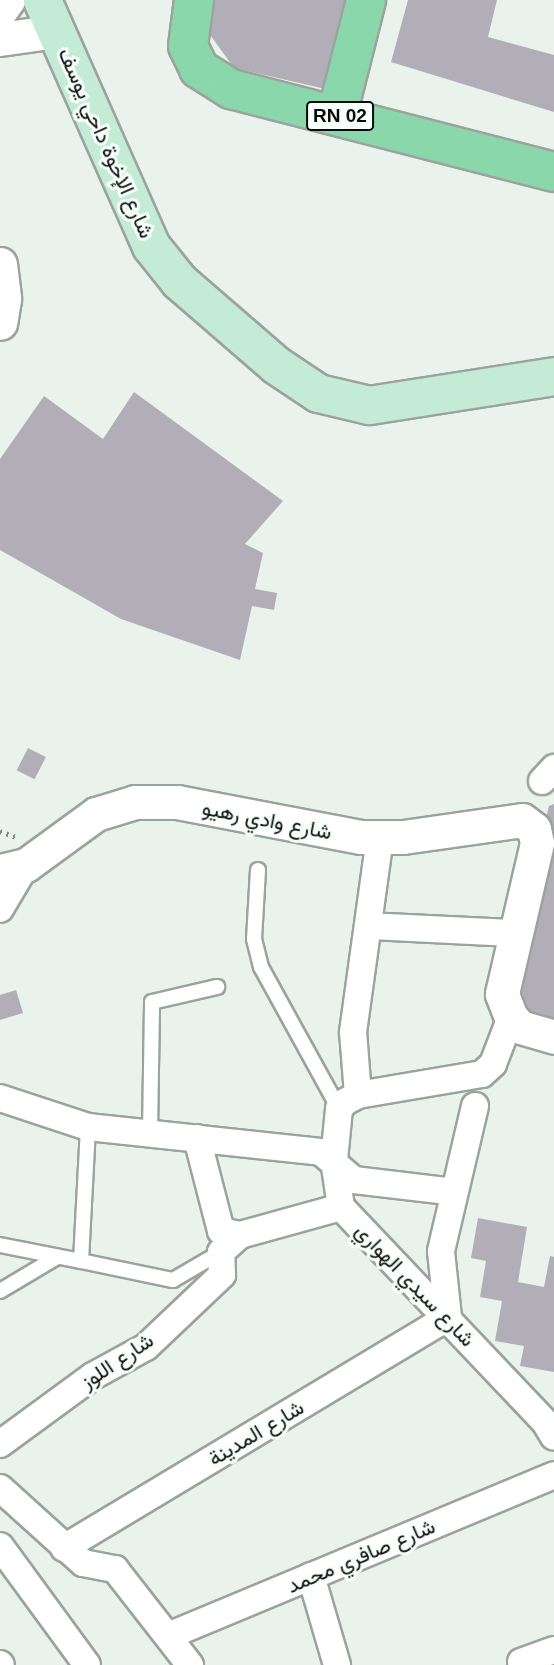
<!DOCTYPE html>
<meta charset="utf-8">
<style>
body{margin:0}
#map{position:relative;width:554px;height:1665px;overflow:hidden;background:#e9f2eb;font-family:Helvetica,Vazirmatn,sans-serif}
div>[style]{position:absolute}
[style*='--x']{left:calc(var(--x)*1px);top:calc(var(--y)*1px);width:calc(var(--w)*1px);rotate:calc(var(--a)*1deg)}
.building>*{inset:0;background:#b2aeb7;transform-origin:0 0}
.path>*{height:4.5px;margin-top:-2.25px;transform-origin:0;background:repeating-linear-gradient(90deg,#828884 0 2px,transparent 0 7px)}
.roads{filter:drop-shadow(2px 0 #9ba39d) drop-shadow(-2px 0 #9ba39d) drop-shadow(0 2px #9ba39d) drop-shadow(0 -2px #9ba39d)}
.service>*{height:14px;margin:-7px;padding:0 7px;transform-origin:7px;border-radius:7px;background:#fff}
.minor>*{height:26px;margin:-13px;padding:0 13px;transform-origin:13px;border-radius:13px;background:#fff}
.tertiary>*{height:33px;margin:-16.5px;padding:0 16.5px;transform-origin:16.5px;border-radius:16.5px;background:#fff}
.secondary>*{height:37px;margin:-18.5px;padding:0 18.5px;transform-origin:18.5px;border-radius:18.5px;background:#c4ebd6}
.primary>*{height:38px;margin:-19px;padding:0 19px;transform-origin:19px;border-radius:19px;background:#8ad7ac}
span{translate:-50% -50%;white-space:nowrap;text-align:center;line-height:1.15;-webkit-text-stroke:6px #f7fffa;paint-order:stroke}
.shield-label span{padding:2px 5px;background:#f7fffa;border:2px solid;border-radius:5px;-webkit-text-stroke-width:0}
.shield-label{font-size:19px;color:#090c0a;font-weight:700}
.street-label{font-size:21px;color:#090c0a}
</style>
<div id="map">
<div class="building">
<i style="clip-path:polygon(210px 0,356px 0,334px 91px,234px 68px,203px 25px)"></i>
<i style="clip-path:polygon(408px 0,497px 0,488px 37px,554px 55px,554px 112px,391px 62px)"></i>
<i style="clip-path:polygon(134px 392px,283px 501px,245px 544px,263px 553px,255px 589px,277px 593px,274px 610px,252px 606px,240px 660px,121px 619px,0 550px,0 459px,44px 396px,103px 439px)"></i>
<i style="left:28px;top:748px;width:20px;height:25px;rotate:27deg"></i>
<i style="clip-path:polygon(554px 804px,554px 1020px,509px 1007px,505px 987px,549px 806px)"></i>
<i style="clip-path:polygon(16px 990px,23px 1013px,0 1020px,0 995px)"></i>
<i style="clip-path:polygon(478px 1218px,527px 1227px,518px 1282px,544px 1287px,550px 1256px,554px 1257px,554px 1372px,520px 1366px,524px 1346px,495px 1341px,502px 1301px,480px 1297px,486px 1261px,471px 1258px)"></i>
</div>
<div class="path">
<i style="--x:0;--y:831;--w:20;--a:20"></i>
</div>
<div class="roads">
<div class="service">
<i style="--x:258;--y:870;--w:69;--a:93.3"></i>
<i style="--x:254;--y:939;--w:29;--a:76"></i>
<i style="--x:261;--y:967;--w:162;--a:61.2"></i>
<i style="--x:150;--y:1133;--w:131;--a:-89.1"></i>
<i style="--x:152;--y:1002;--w:67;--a:-13"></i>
<i style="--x:0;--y:1245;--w:83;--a:11.2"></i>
<i style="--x:81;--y:1261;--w:134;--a:-87"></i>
<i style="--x:81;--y:1261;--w:94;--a:11.7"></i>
<i style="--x:173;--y:1280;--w:56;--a:-30.3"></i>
<i style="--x:0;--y:1291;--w:66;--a:-30.8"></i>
</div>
<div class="minor">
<i style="--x:542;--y:781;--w:18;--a:-47"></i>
<i style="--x:0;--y:909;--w:51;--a:-59.4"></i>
<i style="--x:369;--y:926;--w:145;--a:2.8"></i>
<i style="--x:511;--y:1017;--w:50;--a:111"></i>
<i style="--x:493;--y:1064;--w:15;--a:138"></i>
<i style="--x:482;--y:1074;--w:126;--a:170.4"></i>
<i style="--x:358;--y:1095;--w:15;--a:152"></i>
<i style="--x:345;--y:1102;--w:9;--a:131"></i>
<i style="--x:339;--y:1109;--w:51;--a:95.6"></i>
<i style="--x:334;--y:1160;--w:48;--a:81.5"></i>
<i style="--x:341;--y:1207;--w:296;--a:46.5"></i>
<i style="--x:545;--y:1422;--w:17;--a:59"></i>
<i style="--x:358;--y:1095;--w:63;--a:-94.5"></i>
<i style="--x:353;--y:1032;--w:196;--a:-82.1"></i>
<i style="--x:0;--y:1098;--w:93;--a:18.2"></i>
<i style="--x:88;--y:1127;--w:234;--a:6.1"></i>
<i style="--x:321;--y:1152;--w:43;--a:40.3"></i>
<i style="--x:354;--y:1180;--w:101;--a:6.8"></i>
<i style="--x:197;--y:1138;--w:96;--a:75.5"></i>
<i style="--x:221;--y:1231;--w:19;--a:12"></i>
<i style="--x:240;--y:1235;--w:105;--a:-15.5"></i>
<i style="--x:0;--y:1444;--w:115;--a:-36.2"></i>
<i style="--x:93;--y:1376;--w:60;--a:-28.7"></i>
<i style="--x:146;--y:1347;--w:105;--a:-43.5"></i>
<i style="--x:222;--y:1275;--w:23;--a:-92"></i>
<i style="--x:221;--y:1252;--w:25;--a:-42"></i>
<i style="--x:0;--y:1488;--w:112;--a:42.1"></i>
<i style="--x:83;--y:1563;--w:33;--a:11"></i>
<i style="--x:115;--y:1569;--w:122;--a:52"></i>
<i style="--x:0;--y:1546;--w:147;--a:53.8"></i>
<i style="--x:64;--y:1548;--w:448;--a:-31"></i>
<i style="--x:448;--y:1317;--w:66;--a:-96.1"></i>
<i style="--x:441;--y:1251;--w:149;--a:-76.8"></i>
<i style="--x:311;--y:1576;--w:93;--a:73.7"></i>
<i style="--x:168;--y:1636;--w:418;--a:-22.6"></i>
<i style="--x:521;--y:1662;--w:35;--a:-20"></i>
<i style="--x:0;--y:1664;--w:1;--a:45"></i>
</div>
<div class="tertiary">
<i style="--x:0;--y:11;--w:14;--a:-54"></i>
<i style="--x:0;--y:39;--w:57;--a:-8.1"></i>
<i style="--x:0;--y:264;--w:35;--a:83"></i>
<i style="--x:4;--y:299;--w:24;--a:99"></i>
<i style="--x:0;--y:871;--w:27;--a:-13"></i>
<i style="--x:26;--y:865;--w:87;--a:-36.1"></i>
<i style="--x:96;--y:814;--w:41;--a:-17.1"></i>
<i style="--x:135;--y:802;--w:42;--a:0"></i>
<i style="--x:177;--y:802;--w:187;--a:10.8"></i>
<i style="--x:361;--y:837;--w:42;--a:0"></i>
<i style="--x:403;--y:837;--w:120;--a:-8.1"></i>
<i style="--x:522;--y:820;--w:15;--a:37"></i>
<i style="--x:534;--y:829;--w:14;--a:78"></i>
<i style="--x:537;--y:843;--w:155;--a:103.1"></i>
<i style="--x:502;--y:994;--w:25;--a:69"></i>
<i style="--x:511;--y:1017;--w:13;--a:48"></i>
<i style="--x:520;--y:1027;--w:35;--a:16"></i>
</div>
<div class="secondary">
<i style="--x:42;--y:0;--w:269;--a:66.1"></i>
<i style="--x:151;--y:246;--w:45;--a:51.3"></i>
<i style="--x:179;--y:281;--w:128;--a:40.9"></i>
<i style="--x:276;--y:365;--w:50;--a:33.7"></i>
<i style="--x:318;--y:393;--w:52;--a:13.2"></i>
<i style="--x:369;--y:405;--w:187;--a:-8.9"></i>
</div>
<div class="primary">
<i style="--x:194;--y:0;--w:46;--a:97.4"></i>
<i style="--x:188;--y:46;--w:25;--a:64"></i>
<i style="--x:199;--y:69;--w:38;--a:32"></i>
<i style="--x:231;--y:89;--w:333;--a:14.4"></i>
<i style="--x:337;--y:115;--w:119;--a:-75.8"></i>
</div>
</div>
<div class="shield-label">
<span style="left:340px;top:116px">RN 02</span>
</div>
<div class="street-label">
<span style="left:106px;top:143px;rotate:66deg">شارع الإخوة داحي يوسف</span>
<span style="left:267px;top:820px;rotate:11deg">شارع وادي رهيو</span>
<span style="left:415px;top:1285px;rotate:46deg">شارع سيدي الهواري</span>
<span style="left:117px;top:1361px;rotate:-34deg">شارع اللوز</span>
<span style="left:256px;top:1433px;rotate:-31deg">شارع المدينة</span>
<span style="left:361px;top:1556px;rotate:-23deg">شارع صافري محمد</span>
</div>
</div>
